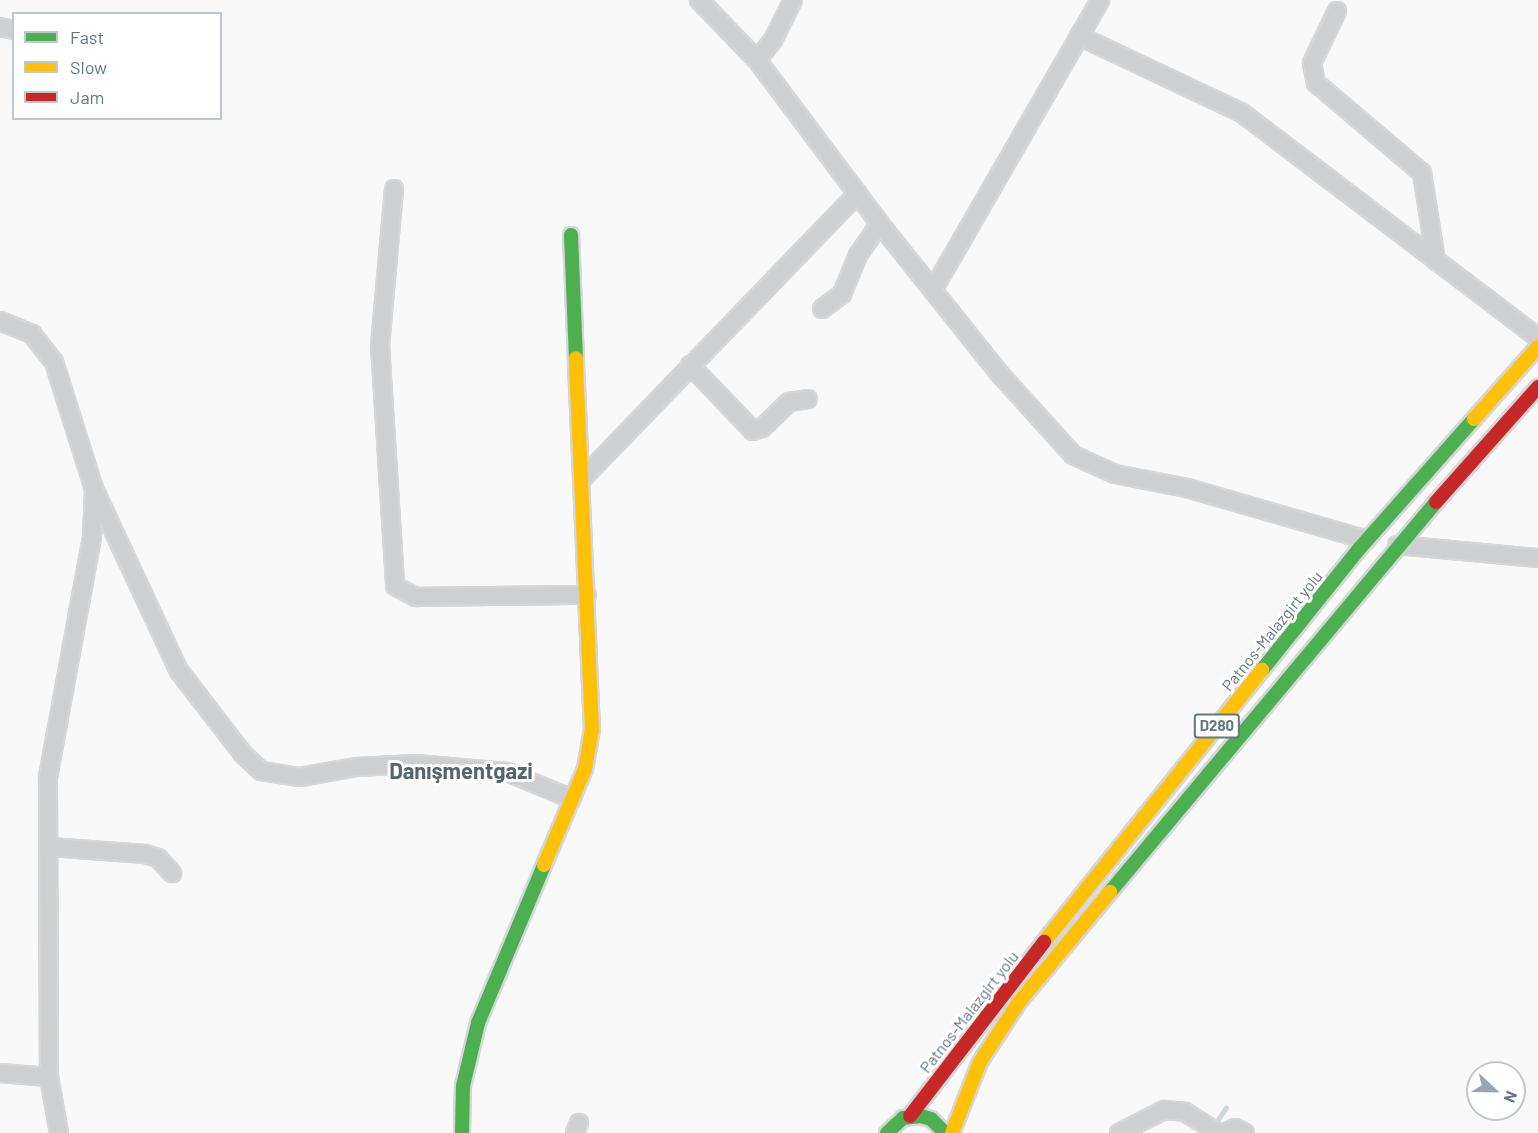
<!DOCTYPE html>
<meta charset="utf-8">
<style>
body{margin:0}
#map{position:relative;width:1538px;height:1133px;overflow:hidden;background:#f9f9f9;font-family:Barlow,sans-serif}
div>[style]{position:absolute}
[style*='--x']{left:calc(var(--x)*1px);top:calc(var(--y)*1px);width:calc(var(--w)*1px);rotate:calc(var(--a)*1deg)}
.stream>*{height:4.5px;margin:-2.25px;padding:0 2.25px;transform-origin:2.25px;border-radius:2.25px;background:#ced6d9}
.roads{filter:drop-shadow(2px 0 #d5d6d7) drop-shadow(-2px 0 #d5d6d7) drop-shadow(0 2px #d5d6d7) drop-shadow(0 -2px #d5d6d7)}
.street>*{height:16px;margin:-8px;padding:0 8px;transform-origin:8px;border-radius:8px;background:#cecfd0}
.fast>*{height:14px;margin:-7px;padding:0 7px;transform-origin:7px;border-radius:7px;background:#4caf50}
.slow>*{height:14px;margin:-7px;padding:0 7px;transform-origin:7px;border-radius:7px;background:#ffc107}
.jam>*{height:14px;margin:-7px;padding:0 7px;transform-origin:7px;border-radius:7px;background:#c62828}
span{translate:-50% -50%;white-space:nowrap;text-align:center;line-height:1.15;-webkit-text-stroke:6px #fff;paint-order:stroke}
.shield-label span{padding:2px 4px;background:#fff;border:2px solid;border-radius:4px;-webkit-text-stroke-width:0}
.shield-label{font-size:15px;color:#657683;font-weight:700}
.street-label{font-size:16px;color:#657683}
.district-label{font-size:22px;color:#57646e;font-weight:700}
.legend{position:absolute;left:12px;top:12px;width:210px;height:108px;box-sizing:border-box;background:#fff;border:2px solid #c1c8cd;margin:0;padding:8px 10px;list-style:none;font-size:18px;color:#657683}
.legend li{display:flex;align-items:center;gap:12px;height:30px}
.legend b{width:30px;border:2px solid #c1c8cd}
.north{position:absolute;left:1466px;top:1061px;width:60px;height:60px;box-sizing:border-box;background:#fff;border:2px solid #c1c8cd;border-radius:50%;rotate:112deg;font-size:16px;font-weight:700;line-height:24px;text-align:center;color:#657683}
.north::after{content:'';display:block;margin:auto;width:21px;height:27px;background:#99a4ac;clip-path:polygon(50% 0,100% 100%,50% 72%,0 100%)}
</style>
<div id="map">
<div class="stream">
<i style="--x:1213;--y:1127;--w:23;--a:-56"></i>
</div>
<div class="roads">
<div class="street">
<i style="--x:699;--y:0;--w:83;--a:46"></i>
<i style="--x:757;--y:60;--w:205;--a:53.1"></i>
<i style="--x:880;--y:224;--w:191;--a:51.4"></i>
<i style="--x:999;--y:373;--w:110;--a:47.9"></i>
<i style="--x:1073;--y:455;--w:46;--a:24.3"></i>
<i style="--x:1115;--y:474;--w:73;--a:11"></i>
<i style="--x:1187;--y:488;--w:187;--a:16.1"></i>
<i style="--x:1337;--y:11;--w:58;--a:115.7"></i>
<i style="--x:1312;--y:63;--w:20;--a:79"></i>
<i style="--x:1316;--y:83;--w:139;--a:40.3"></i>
<i style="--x:1422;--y:173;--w:89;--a:81"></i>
<i style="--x:0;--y:27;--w:14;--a:12"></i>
<i style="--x:1079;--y:36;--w:180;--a:25.3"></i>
<i style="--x:1242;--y:113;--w:372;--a:37.2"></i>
<i style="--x:757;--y:60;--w:26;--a:-51"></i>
<i style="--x:773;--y:40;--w:45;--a:-63.4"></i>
<i style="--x:394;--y:189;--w:157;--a:95.1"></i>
<i style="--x:380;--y:345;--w:241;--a:86.4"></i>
<i style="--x:395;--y:586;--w:24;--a:28"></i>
<i style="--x:416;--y:597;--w:171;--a:-0.7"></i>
<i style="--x:934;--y:288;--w:332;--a:-60"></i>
<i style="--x:822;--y:309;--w:25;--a:-37"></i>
<i style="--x:842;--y:294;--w:42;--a:-67.7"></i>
<i style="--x:858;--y:255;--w:38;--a:-55"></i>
<i style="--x:0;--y:321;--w:35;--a:22"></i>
<i style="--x:32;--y:334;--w:36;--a:52"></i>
<i style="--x:54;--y:362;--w:133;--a:72.5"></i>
<i style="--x:94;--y:489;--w:201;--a:65"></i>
<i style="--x:179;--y:671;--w:105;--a:52.4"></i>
<i style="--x:243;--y:754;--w:25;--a:43"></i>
<i style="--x:261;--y:771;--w:39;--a:9"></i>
<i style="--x:300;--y:777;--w:58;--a:-10"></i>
<i style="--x:357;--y:767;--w:59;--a:-2.9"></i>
<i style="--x:416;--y:764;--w:91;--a:5"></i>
<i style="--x:507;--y:772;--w:70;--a:22.6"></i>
<i style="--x:690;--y:365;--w:91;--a:46.3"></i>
<i style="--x:753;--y:431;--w:9;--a:-18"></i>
<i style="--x:762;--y:428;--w:37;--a:-44"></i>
<i style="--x:789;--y:402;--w:19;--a:-9"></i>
<i style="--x:582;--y:479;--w:397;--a:-46"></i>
<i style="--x:1397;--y:545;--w:142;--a:5.3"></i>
<i style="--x:50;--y:847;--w:95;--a:4.2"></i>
<i style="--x:145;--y:854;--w:14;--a:17"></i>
<i style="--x:158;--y:858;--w:21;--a:47"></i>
<i style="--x:0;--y:1073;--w:49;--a:4.7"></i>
<i style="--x:59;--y:1133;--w:57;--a:-100.1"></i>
<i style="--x:49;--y:1077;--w:300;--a:-90.2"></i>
<i style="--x:48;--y:777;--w:244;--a:-79.6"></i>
<i style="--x:92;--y:537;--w:46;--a:-87.5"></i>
<i style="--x:575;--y:1133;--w:11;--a:-68"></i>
<i style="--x:1119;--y:1133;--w:51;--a:-27.1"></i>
<i style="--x:1164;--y:1110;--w:21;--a:5"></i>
<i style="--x:1185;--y:1112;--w:39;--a:32"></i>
<i style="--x:1225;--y:1133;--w:11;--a:-27"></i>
<i style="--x:1235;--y:1128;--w:11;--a:27"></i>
</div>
<div class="fast">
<i style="--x:571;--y:235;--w:123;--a:87.7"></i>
<i style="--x:1262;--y:670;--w:155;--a:-51.3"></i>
<i style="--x:1359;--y:549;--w:174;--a:-48.5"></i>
<i style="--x:1110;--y:892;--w:508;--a:-50.11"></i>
<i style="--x:462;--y:1133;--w:47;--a:-88.8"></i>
<i style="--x:463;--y:1086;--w:65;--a:-76.6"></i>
<i style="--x:478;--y:1023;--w:171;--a:-67.3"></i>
<i style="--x:887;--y:1133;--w:22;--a:-43"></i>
<i style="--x:903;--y:1118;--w:18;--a:-6"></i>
<i style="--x:921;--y:1116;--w:10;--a:17"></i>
<i style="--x:931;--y:1119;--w:20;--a:45"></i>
</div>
<div class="slow">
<i style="--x:1474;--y:419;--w:96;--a:-48.4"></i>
<i style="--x:544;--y:865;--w:104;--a:-66.9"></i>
<i style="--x:585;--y:769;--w:40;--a:-80"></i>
<i style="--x:592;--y:730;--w:372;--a:-92.5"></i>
<i style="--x:1044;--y:942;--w:349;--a:-51.3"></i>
<i style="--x:952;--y:1133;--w:76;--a:-68.5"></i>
<i style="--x:980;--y:1062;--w:72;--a:-57"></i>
<i style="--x:1019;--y:1002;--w:143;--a:-50.4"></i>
</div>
<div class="jam">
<i style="--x:1436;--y:502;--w:154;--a:-48.4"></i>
<i style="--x:910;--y:1116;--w:220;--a:-52.4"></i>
</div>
</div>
<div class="shield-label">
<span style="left:1217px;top:726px">D280</span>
</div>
<div class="street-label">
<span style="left:1272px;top:631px;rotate:-51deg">Patnos-Malazgirt yolu</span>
<span style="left:969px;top:1012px;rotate:-52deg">Patnos-Malazgirt yolu</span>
</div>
<div class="district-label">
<span style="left:461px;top:771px">Danışmentgazi</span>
</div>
<ul class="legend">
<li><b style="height:8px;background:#4caf50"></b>Fast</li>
<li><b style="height:8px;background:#ffc107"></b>Slow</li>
<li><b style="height:8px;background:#c62828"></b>Jam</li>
</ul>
<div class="north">N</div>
</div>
